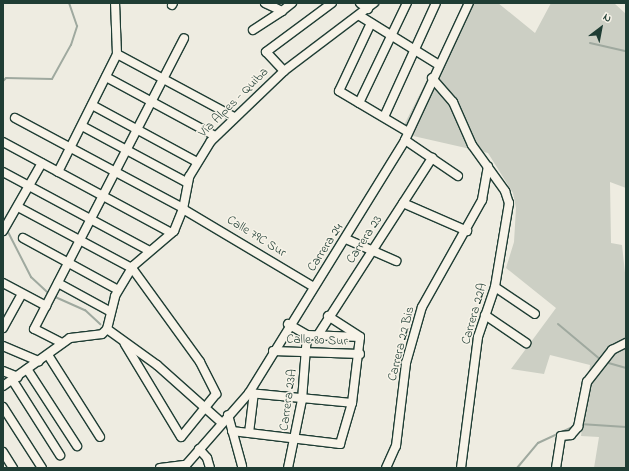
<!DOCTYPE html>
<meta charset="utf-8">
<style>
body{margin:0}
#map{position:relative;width:629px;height:471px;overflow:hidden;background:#eeece1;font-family:"Indie Flower",sans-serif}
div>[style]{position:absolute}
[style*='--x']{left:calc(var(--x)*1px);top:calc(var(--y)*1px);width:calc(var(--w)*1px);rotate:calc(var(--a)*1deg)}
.green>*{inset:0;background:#cccfc4}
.stream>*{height:2px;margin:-1px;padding:0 1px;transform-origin:1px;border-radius:1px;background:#9fa99f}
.roads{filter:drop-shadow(1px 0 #1f3d34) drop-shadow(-1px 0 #1f3d34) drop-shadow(0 1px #1f3d34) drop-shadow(0 -1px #1f3d34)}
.minor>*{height:8px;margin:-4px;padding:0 4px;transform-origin:4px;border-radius:4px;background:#f7f3e8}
span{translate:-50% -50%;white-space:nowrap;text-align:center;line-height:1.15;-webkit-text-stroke:3px #f7f3e8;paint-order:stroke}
.street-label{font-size:13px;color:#1f3d34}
.frame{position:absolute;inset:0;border:4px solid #1f3d34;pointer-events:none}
.north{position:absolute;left:581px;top:8px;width:40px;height:40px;-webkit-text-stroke:3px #f7f3e8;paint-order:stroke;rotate:32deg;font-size:11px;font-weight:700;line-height:16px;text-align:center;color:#1f3d34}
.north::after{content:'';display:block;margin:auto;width:14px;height:18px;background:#1f3d34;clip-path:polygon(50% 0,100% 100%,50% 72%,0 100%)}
</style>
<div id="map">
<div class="green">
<i style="clip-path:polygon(466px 3px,498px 3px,535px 33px,551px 3px,614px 3px,626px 14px,626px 188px,610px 182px,611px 243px,622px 245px,626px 282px,626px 468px,594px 468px,599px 437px,581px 436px,590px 365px,550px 355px,544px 374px,511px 369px,556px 308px,506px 268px,514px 242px,516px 208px,513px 193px,488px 153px,400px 133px)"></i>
</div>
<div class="stream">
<i style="--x:590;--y:43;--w:37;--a:13"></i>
<i style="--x:3;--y:81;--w:4;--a:-45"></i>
<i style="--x:6;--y:78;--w:46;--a:1.2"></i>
<i style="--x:52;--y:79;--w:39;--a:-61"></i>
<i style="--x:71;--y:45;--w:20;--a:-72"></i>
<i style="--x:77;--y:26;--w:24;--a:-109"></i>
<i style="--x:7;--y:230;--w:53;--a:62.9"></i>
<i style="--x:31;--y:277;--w:25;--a:43"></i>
<i style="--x:53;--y:296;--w:35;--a:24"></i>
<i style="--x:85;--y:310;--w:21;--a:43"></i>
<i style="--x:558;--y:324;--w:56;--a:39.9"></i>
<i style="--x:605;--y:362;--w:22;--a:16"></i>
<i style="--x:580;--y:424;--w:46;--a:3.7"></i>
<i style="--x:517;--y:468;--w:33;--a:-50"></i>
<i style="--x:538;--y:443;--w:40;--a:-25"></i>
</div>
<div class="roads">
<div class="minor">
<i style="--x:265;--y:3;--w:19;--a:25"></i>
<i style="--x:282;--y:11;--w:13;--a:-39"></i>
<i style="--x:360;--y:3;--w:10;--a:37"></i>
<i style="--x:172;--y:5;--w:2;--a:-63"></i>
<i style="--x:360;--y:16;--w:93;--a:31.8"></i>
<i style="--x:371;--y:23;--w:75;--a:115.2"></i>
<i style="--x:339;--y:91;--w:80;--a:30.7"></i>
<i style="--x:253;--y:30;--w:35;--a:-33"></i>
<i style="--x:117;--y:54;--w:133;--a:28.3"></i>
<i style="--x:284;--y:71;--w:26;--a:-133"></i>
<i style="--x:266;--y:52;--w:82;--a:-36.6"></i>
<i style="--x:106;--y:77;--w:124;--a:28.4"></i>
<i style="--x:432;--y:78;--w:32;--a:49"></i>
<i style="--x:453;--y:102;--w:47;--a:66.2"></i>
<i style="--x:472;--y:145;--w:57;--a:54.3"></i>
<i style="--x:505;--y:191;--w:13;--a:72"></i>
<i style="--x:509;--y:203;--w:85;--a:99.5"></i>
<i style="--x:495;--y:287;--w:53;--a:108.8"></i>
<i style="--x:478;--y:337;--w:132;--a:97.4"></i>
<i style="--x:359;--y:103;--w:111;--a:-64.4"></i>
<i style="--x:92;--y:105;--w:119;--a:28.5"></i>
<i style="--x:384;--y:117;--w:125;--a:-65.5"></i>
<i style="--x:15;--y:118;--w:191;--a:28.2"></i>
<i style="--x:82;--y:126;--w:120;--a:28.3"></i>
<i style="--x:405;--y:140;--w:64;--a:34.2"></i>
<i style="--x:3;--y:142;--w:191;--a:28.4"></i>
<i style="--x:3;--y:172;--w:165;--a:28.3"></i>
<i style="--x:58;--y:172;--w:132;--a:-63.4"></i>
<i style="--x:117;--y:54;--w:51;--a:-92.2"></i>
<i style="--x:403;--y:203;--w:70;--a:23.6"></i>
<i style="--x:18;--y:207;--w:129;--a:28.2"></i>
<i style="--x:132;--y:268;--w:116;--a:54.1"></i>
<i style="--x:200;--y:362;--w:36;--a:63"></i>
<i style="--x:216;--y:394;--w:55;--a:129.1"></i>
<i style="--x:181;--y:437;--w:109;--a:-121.1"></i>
<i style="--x:183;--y:209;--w:152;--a:30.8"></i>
<i style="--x:3;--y:231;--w:78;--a:-60.2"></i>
<i style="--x:23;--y:238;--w:108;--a:28.7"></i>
<i style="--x:346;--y:239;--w:55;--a:23.7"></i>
<i style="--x:3;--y:283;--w:49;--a:28.1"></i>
<i style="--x:58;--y:283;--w:60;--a:28.7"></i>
<i style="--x:495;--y:287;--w:48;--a:34"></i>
<i style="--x:485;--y:315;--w:50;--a:34.3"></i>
<i style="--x:328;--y:316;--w:38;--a:33"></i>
<i style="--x:288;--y:324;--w:22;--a:30"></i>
<i style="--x:307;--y:335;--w:53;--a:2.2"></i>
<i style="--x:3;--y:328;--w:39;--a:-61"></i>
<i style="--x:107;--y:329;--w:62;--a:35.8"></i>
<i style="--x:157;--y:365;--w:86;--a:41.7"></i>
<i style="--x:318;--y:335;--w:211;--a:-57.2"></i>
<i style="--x:62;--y:343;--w:31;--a:-153"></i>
<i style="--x:34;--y:329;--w:327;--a:-62.7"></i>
<i style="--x:3;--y:346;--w:39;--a:23"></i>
<i style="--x:273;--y:351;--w:87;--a:2"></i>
<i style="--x:48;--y:355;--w:97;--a:57.6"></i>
<i style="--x:27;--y:369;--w:92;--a:57"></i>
<i style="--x:3;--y:371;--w:16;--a:22"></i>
<i style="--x:13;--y:381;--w:88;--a:57.6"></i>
<i style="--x:3;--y:386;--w:82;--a:-35.6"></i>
<i style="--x:70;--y:338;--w:32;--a:-7"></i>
<i style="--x:102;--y:334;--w:7;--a:-45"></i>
<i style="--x:107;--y:329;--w:34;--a:-76"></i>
<i style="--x:115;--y:296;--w:35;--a:-59"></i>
<i style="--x:133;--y:266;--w:54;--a:-40.5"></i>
<i style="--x:174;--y:231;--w:24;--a:-68"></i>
<i style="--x:183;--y:209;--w:33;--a:-79"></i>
<i style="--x:189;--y:177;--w:42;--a:-58.6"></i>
<i style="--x:211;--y:141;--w:101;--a:-43.8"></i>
<i style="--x:284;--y:71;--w:113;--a:-37.1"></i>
<i style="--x:249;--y:393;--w:103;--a:5.5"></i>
<i style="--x:3;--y:407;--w:72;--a:57.4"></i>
<i style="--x:228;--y:415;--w:53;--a:74.6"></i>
<i style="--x:232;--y:431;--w:109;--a:6.9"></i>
<i style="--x:340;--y:444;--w:43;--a:-73.7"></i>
<i style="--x:352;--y:403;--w:66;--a:-83.1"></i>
<i style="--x:249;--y:433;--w:39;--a:-83"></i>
<i style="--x:199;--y:449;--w:12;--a:48"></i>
<i style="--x:207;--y:458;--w:10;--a:73"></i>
<i style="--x:3;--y:452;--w:19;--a:58"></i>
<i style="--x:160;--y:468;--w:26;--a:-7"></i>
<i style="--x:186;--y:465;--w:96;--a:-48.8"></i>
<i style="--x:249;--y:393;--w:297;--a:-58.3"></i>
<i style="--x:405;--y:140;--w:151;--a:-65"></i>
<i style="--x:288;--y:468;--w:69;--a:-78.4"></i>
<i style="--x:302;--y:400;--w:65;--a:-85.6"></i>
<i style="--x:386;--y:468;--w:24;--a:-66"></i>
<i style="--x:396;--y:446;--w:84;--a:-83.1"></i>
<i style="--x:406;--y:363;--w:58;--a:-74.1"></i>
<i style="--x:422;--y:307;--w:123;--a:-60.7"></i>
<i style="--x:482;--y:200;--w:34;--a:-80"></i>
<i style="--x:556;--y:468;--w:32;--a:-81"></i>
<i style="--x:561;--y:436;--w:10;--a:-6"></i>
<i style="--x:571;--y:435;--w:11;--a:-49"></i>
<i style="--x:578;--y:427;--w:46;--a:-78.7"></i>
<i style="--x:587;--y:382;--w:41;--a:-52"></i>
<i style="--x:612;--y:350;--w:16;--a:-27"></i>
</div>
</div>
<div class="street-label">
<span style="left:234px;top:103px;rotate:-45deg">Vía Alpes - Quiba</span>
<span style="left:256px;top:237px;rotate:32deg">Calle 79C Sur</span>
<span style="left:365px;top:240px;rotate:-57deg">Carrera 23</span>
<span style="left:326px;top:248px;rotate:-57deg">Carrera 24</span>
<span style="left:475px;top:314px;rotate:-74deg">Carrera 22A</span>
<span style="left:317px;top:341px;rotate:2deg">Calle 80 Sur</span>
<span style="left:402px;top:344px;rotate:-76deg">Carrera 22 Bis</span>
<span style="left:289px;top:400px;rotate:-82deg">Carrera 23A</span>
</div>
<div class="frame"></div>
<div class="north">N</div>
</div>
